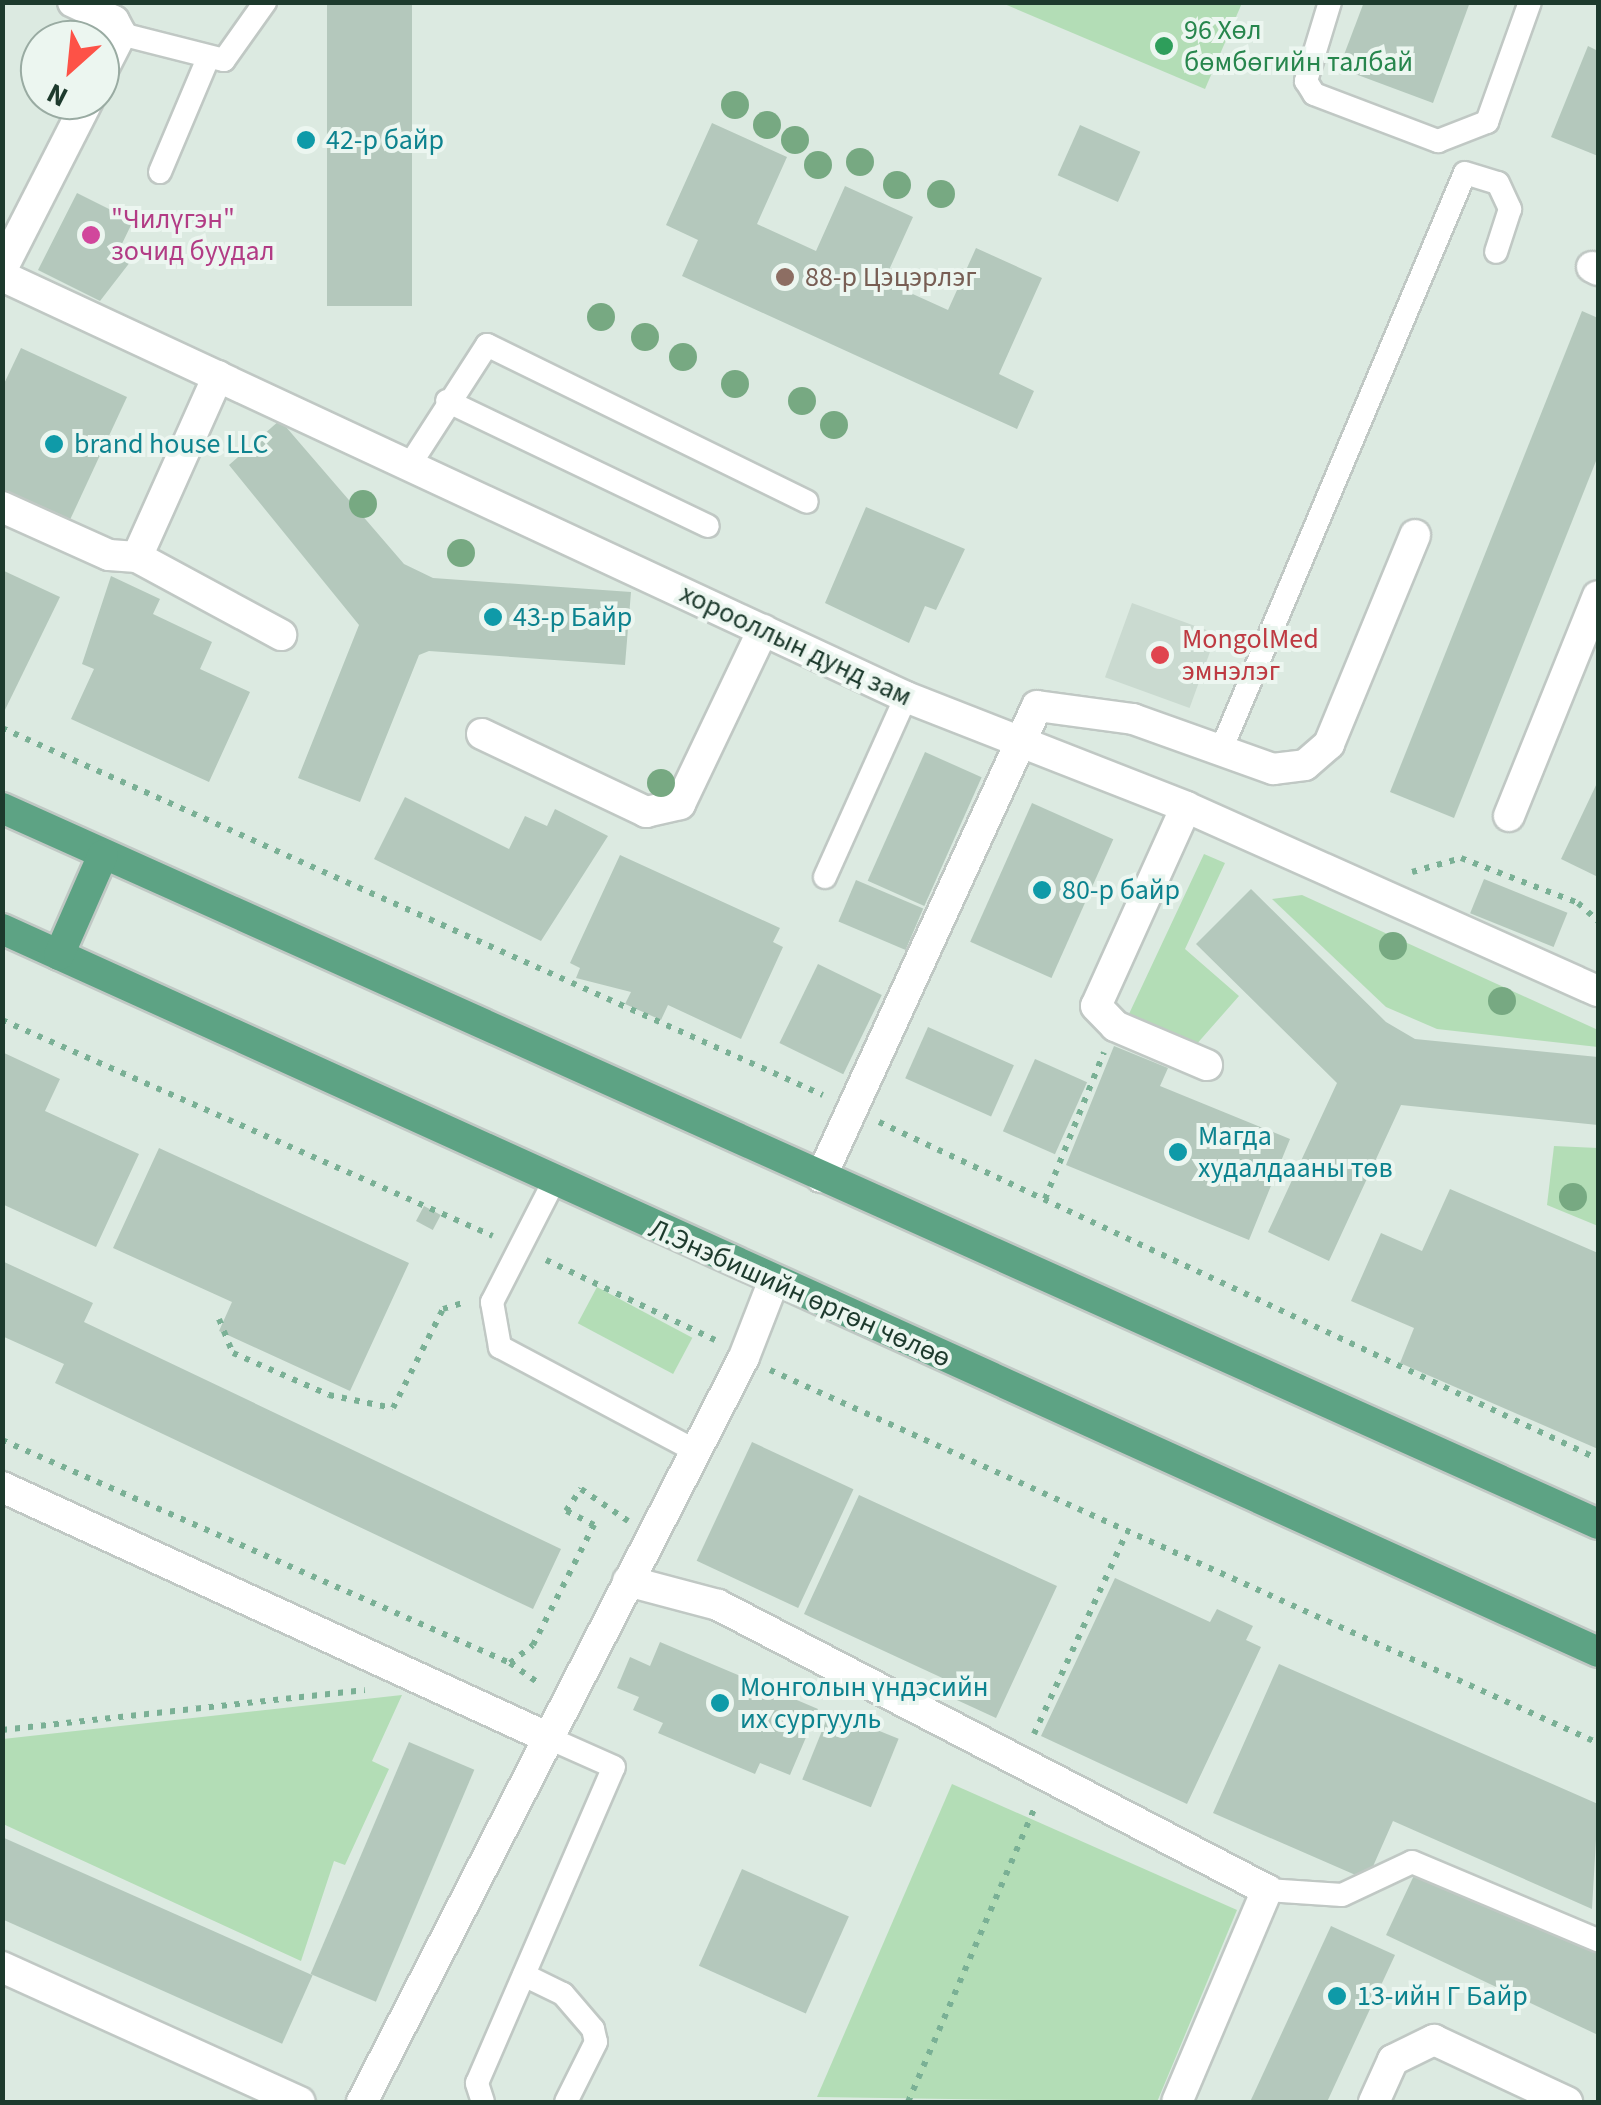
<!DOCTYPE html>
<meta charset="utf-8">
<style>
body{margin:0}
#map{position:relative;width:1601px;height:2105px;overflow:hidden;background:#dceae1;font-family:"Source Sans 3",sans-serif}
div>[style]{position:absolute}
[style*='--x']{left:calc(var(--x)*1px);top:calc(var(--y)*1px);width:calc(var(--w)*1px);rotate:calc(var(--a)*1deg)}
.built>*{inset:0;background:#cadad0;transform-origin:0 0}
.green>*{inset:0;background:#b3ddb6;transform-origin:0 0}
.building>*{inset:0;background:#b4c8bc;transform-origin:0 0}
.path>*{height:6px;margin-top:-3px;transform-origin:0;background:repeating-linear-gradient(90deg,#7ab095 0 5px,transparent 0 13px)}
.roads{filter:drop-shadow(2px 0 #c0c8c4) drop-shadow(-2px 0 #c0c8c4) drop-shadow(0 2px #c0c8c4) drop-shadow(0 -2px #c0c8c4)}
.service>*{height:22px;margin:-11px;padding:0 11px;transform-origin:11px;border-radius:11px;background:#fff}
.minor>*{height:30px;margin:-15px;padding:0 15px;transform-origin:15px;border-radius:15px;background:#fff}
.primary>*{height:30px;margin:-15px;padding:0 15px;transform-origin:15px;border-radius:15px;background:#5da384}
.trees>*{width:28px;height:28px;margin:-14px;border-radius:50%;background:#77a982}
.dots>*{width:28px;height:28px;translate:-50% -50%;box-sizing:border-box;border:5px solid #ecf6f0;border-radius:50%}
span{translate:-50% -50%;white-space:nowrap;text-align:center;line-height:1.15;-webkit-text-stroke:8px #ecf6f0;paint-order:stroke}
.leisure-label{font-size:28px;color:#27864d}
.left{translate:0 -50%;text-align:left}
.culture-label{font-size:28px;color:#0d838f}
.hotel-label{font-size:28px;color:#b23c85}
.education-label{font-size:28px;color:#785e54}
.health-label{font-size:28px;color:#be3a42}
.street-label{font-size:28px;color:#1d3a2d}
.frame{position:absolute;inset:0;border:5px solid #1d3a2d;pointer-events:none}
.north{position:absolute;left:20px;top:20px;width:100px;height:100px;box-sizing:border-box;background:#ecf6f0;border:2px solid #99aba2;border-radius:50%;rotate:207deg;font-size:28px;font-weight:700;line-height:40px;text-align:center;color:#1d3a2d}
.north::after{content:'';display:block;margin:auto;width:35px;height:45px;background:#fd5247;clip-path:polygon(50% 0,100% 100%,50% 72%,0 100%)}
</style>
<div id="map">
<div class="built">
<i style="left:1132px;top:603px;width:90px;height:79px;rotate:20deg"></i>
</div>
<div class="green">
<i style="clip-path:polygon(1002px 3px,1242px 3px,1205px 89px)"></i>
<i style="clip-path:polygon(1204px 854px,1225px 863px,1185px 949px,1239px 996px,1195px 1046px,1128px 1016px)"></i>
<i style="clip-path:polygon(1302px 895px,1598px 1030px,1598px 1047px,1437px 1029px,1386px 1007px,1272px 899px)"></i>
<i style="clip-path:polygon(1554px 1146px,1598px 1148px,1598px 1226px,1547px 1205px)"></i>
<i style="left:597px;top:1287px;width:108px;height:41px;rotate:28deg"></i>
<i style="clip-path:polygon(402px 1695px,372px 1761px,389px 1769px,345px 1865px,334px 1861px,301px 1961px,3px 1824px,3px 1739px)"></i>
<i style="clip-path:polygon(952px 1784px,1237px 1910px,1157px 2102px,817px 2097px)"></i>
</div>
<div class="building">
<i style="left:327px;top:2px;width:85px;height:304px"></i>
<i style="clip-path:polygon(1364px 2px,1470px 2px,1433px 103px,1339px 68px)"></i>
<i style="clip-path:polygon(1588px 46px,1598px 51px,1598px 156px,1551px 137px)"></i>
<i style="clip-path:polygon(712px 123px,787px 157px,757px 224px,816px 251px,845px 186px,913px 217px,884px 281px,948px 310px,976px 248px,1042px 278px,999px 374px,1034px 391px,1017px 429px,682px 276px,698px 240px,666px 225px)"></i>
<i style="left:1080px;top:125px;width:66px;height:55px;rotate:24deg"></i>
<i style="clip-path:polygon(77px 193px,133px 221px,119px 250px,134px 257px,100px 301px,38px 270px)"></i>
<i style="clip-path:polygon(1582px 311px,1598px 318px,1598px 456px,1454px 818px,1390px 792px)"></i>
<i style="clip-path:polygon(21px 348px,127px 397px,69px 522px,2px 492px,2px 388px)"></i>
<i style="clip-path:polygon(280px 420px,404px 564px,433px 578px,631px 592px,625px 665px,429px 651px,419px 655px,360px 802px,298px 778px,359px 625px,229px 465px)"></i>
<i style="clip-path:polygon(866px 507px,965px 549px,936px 610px,925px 606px,909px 643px,825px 603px)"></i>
<i style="clip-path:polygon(2px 570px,60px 597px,2px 716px)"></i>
<i style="clip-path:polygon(111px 576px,160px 599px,153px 614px,212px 642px,200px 669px,250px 692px,209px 782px,71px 719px,94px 669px,82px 664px)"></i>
<i style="left:925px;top:752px;width:62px;height:141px;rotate:24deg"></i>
<i style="clip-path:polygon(1598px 781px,1598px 877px,1561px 859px)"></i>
<i style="clip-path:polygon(405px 797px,509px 849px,525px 816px,547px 826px,555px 809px,608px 836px,541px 941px,374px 859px)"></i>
<i style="left:1032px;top:803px;width:89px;height:152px;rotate:24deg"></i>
<i style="clip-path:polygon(620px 855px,780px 928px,773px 942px,783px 947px,741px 1039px,668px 1005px,661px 1020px,625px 1004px,631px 992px,576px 978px,580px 968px,570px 963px)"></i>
<i style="left:1484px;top:879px;width:90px;height:37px;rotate:22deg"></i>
<i style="left:856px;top:880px;width:73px;height:45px;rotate:23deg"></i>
<i style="clip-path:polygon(1251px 889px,1386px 1022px,1415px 1039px,1598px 1057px,1598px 1125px,1401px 1105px,1329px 1261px,1268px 1232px,1337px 1083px,1196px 944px)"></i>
<i style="left:818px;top:964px;width:71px;height:88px;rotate:26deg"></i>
<i style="left:928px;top:1027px;width:94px;height:56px;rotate:24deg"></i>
<i style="clip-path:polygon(1114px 1046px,1168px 1068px,1160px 1086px,1290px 1139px,1249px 1240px,1066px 1165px)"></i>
<i style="clip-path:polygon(2px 1052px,60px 1079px,45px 1111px,139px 1154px,96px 1247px,2px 1204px)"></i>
<i style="left:1035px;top:1059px;width:57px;height:79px;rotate:24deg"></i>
<i style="clip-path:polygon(159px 1148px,409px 1263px,350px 1391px,219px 1331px,232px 1302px,113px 1248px)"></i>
<i style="clip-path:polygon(1450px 1189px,1598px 1253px,1598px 1449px,1400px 1363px,1414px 1328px,1351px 1301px,1381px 1233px,1422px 1251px)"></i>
<i style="left:424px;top:1206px;width:19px;height:17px;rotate:28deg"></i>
<i style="clip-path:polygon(2px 1261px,93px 1303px,84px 1322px,561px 1549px,533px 1609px,55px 1383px,64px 1364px,2px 1336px)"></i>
<i style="left:752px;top:1442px;width:112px;height:131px;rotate:25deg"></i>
<i style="clip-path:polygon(859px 1495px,1057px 1586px,996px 1718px,946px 1695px,951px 1682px,804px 1614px)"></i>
<i style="clip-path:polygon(1115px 1578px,1210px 1622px,1217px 1609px,1253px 1626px,1246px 1640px,1261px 1647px,1187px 1804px,1041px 1736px)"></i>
<i style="clip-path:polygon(660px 1642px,818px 1709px,790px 1775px,760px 1763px,755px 1774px,658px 1733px,663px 1723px,633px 1710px,639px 1697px,617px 1688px,630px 1657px,650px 1666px)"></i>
<i style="clip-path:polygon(1279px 1664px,1598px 1804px,1592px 1909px,1393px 1821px,1367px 1880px,1213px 1813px)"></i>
<i style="left:830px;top:1711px;width:74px;height:74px;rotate:22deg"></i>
<i style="left:409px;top:1742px;width:71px;height:252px;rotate:23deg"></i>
<i style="left:2px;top:1837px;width:340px;height:75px;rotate:24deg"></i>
<i style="left:742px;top:1869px;width:117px;height:106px;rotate:24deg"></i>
<i style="clip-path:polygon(1417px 1869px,1598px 1954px,1598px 2035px,1386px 1935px)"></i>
<i style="clip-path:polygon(1331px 1926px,1395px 1955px,1327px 2102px,1250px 2102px)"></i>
</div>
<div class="path">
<i style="--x:2;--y:728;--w:899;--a:24.09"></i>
<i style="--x:1412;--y:872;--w:51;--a:-15.9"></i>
<i style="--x:1461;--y:858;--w:125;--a:21"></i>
<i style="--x:1578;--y:903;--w:27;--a:42"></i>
<i style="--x:2;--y:1020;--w:536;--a:23.75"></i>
<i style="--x:879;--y:1122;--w:794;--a:25.11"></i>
<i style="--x:1045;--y:1199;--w:158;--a:-68.1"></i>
<i style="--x:546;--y:1260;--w:187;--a:25.3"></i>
<i style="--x:219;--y:1319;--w:37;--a:68"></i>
<i style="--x:233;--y:1353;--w:105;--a:23.6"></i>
<i style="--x:329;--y:1395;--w:65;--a:11.5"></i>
<i style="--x:393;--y:1408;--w:111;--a:-63.2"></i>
<i style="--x:443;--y:1309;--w:24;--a:-17"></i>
<i style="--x:770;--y:1370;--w:908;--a:24.25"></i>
<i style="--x:2;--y:1440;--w:555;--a:23.7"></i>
<i style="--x:510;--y:1663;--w:29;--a:-38"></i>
<i style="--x:533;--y:1645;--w:135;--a:-63.1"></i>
<i style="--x:594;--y:1525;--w:31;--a:-153"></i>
<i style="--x:566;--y:1511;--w:27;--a:-56"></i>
<i style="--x:581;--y:1489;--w:57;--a:34.2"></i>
<i style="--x:510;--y:1663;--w:37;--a:35"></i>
<i style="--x:2;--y:1730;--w:365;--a:-6.3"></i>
<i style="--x:1034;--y:1734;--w:220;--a:-65.3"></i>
<i style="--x:908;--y:2102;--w:321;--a:-66.7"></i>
</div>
<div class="roads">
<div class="service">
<i style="--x:1330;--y:2;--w:83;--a:106.9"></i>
<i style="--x:1306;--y:81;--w:15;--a:58"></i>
<i style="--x:1314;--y:94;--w:133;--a:20.8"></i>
<i style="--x:1438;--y:141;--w:53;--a:-21.2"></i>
<i style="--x:1487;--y:122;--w:127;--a:-70.3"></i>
<i style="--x:121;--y:34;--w:106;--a:14.2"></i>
<i style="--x:224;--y:60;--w:71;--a:-54.7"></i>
<i style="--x:160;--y:172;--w:121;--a:-67.1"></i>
<i style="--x:447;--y:401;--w:289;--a:25.6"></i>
<i style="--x:409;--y:466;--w:144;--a:-57.2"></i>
<i style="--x:487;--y:345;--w:356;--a:26.1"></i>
<i style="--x:1221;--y:750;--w:626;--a:-67.08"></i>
<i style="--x:1465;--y:173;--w:34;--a:17"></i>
<i style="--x:1498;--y:183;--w:29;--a:65"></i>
<i style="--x:1510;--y:209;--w:45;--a:108"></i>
<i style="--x:825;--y:877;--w:197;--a:-65.8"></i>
<i style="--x:553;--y:1183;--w:134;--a:117.1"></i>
<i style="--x:492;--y:1302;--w:46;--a:79.9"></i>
<i style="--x:500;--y:1347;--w:217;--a:28"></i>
<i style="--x:1267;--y:1890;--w:75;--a:3.8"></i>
<i style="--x:1342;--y:1895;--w:77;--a:-25.2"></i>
<i style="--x:1412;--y:1862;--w:202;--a:22.8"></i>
<i style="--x:524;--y:1975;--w:43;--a:26"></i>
<i style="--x:563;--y:1994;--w:46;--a:49.4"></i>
<i style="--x:593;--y:2029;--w:13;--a:77"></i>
<i style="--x:596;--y:2042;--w:67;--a:116.6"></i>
<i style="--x:483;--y:2102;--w:20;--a:-108"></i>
<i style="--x:477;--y:2083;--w:344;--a:-66.6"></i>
<i style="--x:614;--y:1767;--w:69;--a:-156"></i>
</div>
<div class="minor">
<i style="--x:73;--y:2;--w:45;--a:24.9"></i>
<i style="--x:114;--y:21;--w:15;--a:62"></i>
<i style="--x:121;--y:34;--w:46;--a:117.1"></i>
<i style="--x:1592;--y:267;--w:7;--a:27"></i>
<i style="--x:2;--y:269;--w:190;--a:-63"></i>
<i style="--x:2;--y:276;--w:997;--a:24.97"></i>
<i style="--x:906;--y:697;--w:301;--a:21.4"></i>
<i style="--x:1186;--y:807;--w:451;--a:24.1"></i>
<i style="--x:218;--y:376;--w:198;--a:114.1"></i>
<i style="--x:137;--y:557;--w:164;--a:28.4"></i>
<i style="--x:2;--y:507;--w:117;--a:24.2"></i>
<i style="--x:109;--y:555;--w:28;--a:4"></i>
<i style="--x:482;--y:734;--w:182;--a:25.4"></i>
<i style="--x:646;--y:812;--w:35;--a:-13"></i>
<i style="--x:680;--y:804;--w:193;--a:-64.5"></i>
<i style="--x:1186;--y:807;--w:218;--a:114.3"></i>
<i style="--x:1096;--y:1006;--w:28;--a:46"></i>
<i style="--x:1115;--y:1026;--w:100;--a:23"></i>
<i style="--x:1509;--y:816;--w:237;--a:-68"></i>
<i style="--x:821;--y:1177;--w:518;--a:-65.36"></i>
<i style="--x:1037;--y:706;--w:97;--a:7.7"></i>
<i style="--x:1133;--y:719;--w:149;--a:19.7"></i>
<i style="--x:1273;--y:769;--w:32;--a:-7"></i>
<i style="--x:1305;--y:765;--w:32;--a:-41"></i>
<i style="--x:1329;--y:744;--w:226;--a:-67.6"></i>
<i style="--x:2;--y:1487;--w:604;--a:24.66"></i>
<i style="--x:628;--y:1581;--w:93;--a:14.9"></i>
<i style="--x:718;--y:1605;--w:619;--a:27.43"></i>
<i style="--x:1267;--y:1890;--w:230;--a:113"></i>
<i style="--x:2;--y:1967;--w:327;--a:24.4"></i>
<i style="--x:362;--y:2102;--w:837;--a:-62.85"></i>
<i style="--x:744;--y:1357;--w:83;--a:-68.7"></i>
<i style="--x:1374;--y:2102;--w:46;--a:-65.7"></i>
<i style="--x:1393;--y:2060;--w:46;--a:-26"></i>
<i style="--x:1434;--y:2040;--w:147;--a:25"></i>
</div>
<div class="primary">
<i style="--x:2;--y:808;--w:1749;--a:24.16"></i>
<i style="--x:2;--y:929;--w:1752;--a:24.37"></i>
<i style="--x:59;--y:955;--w:109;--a:-66.3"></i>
</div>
</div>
<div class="trees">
<i style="left:735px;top:105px"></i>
<i style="left:767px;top:125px"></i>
<i style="left:795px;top:140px"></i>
<i style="left:860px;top:162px"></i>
<i style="left:818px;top:165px"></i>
<i style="left:897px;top:185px"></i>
<i style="left:941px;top:194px"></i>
<i style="left:601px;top:317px"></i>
<i style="left:645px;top:337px"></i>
<i style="left:683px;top:357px"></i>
<i style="left:735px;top:384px"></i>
<i style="left:802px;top:401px"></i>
<i style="left:834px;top:425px"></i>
<i style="left:363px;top:504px"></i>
<i style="left:461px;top:553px"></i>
<i style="left:661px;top:783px"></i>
<i style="left:1393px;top:946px"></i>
<i style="left:1502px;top:1001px"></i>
<i style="left:1573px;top:1197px"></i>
</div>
<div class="dots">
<i style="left:1164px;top:46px;background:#2e9e5b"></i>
<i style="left:306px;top:140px;background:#0f9aa8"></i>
<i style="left:91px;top:235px;background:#d1479c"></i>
<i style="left:785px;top:277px;background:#8d6e63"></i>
<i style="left:54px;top:444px;background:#0f9aa8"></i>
<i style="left:493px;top:617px;background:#0f9aa8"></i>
<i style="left:1160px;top:655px;background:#e0444e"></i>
<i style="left:1042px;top:890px;background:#0f9aa8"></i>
<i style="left:1178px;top:1152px;background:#0f9aa8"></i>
<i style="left:720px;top:1703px;background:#0f9aa8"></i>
<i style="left:1337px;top:1996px;background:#0f9aa8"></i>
</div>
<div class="leisure-label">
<span class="left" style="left:1184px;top:46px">96 Хөл<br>бөмбөгийн талбай</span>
</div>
<div class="culture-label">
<span class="left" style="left:326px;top:140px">42-p байр</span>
<span class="left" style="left:74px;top:444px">brand house LLC</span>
<span class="left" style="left:513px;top:617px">43-р Байр</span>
<span class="left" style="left:1062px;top:890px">80-р байр</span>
<span class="left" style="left:1198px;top:1152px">Магда<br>худалдааны төв</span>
<span class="left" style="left:740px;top:1703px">Монголын үндэсийн<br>их сургууль</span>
<span class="left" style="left:1357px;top:1996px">13-ийн Г Байр</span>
</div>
<div class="hotel-label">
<span class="left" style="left:111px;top:235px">"Чилүгэн"<br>зочид буудал</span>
</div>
<div class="education-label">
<span class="left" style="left:805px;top:277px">88-р Цэцэрлэг</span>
</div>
<div class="health-label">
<span class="left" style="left:1182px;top:655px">MongolMed<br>эмнэлэг</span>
</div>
<div class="street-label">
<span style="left:796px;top:645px;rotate:25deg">хорооллын дунд зам</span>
<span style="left:800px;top:1293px;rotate:24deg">Л.Энэбишийн өргөн чөлөө</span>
</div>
<div class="frame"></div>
<div class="north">N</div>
</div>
